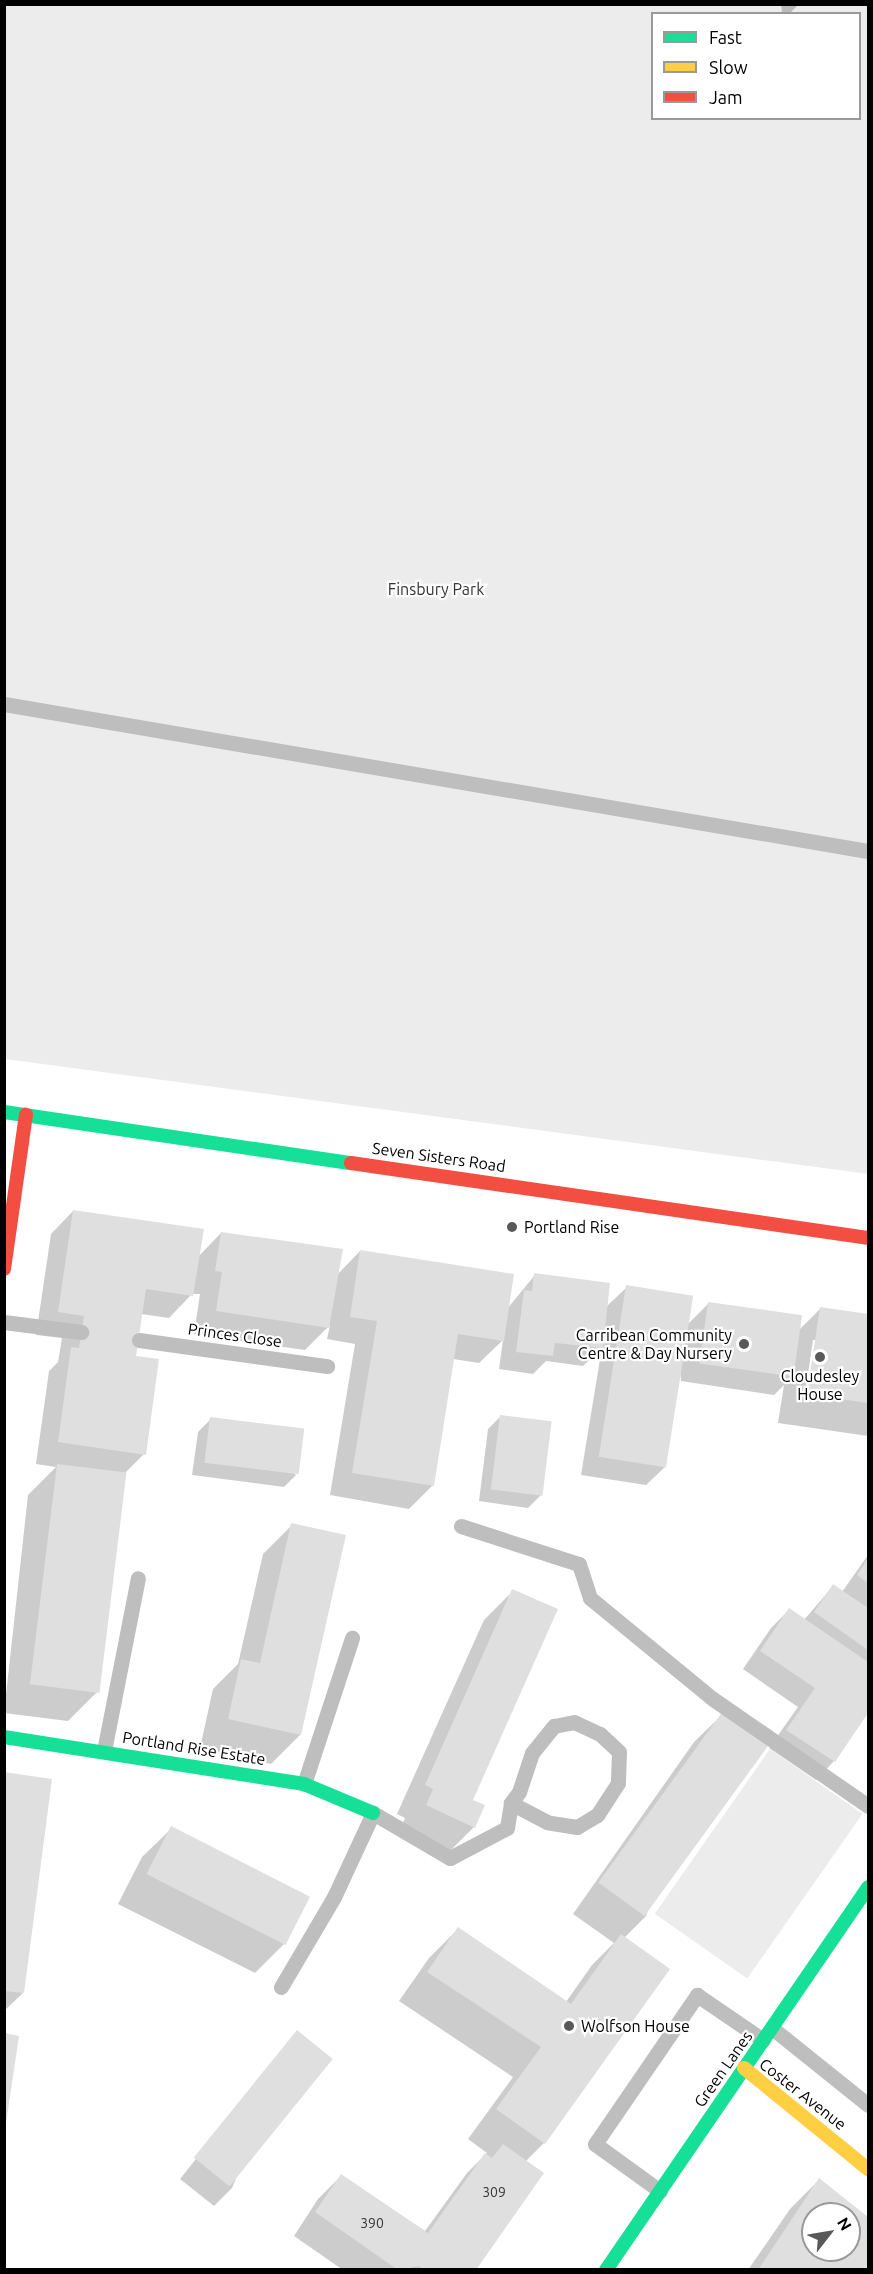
<!DOCTYPE html>
<style>
body{margin:0}
#map{position:relative;width:873px;height:2274px;overflow:hidden;background:#fff;font-family:Ubuntu,sans-serif}
div>[style]{position:absolute}
[style*='--x']{left:calc(var(--x)*1px);top:calc(var(--y)*1px);width:calc(var(--w)*1px);rotate:calc(var(--a)*1deg)}
.green>*{inset:0;background:#ececec;transform-origin:0 0}
.shadow>*{inset:0;background:#0003}
.building>*{inset:0;background:#dfdfdf;transform-origin:0 0}
.lane>*{height:15px;margin:-7.5px;padding:0 7.5px;transform-origin:7.5px;border-radius:7.5px;background:#bebebe}
.fast>*{height:14px;margin:-7px;padding:0 7px;transform-origin:7px;border-radius:7px;background:#16e098}
.slow>*{height:14px;margin:-7px;padding:0 7px;transform-origin:7px;border-radius:7px;background:#ffcf43}
.jam>*{height:14px;margin:-7px;padding:0 7px;transform-origin:7px;border-radius:7px;background:#f24e42}
.dots>*{width:16px;height:16px;translate:-50% -50%;box-sizing:border-box;border:3px solid #fff;border-radius:50%}
span{translate:-50% -50%;white-space:nowrap;text-align:center;line-height:1.15;-webkit-text-stroke:4.5px #fff;paint-order:stroke}
.number-label{font-size:14px;color:#383838}
.number-label span{-webkit-text-stroke-width:0}
.park-label{font-size:16px;color:#333}
.street-label{font-size:16px;color:#000}
.poi-label{font-size:16px;color:#000}
.left{translate:0 -50%;text-align:left}
.right{translate:-100% -50%;text-align:right}
.frame{position:absolute;inset:0;border:6px solid #000;pointer-events:none}
.legend{position:absolute;left:651px;top:12px;width:210px;height:108px;box-sizing:border-box;background:#fff;border:2px solid #999;margin:0;padding:8px 10px;list-style:none;font-size:18px;color:#000}
.legend li{display:flex;align-items:center;gap:12px;height:30px}
.legend b{width:30px;border:2px solid #999}
.north{position:absolute;left:801px;top:2202px;width:60px;height:60px;box-sizing:border-box;background:#fff;border:2px solid #999;border-radius:50%;rotate:59deg;font-size:16px;font-weight:700;line-height:24px;text-align:center;color:#000}
.north::after{content:'';display:block;margin:auto;width:21px;height:27px;background:#595959;clip-path:polygon(50% 0,100% 100%,50% 72%,0 100%)}
</style>
<div id="map">
<div class="green">
<i style="clip-path:polygon(evenodd,5px 5px,868px 5px,868px 1174px,5px 1059px,5px 5px,652px 14px,860px 14px,860px 118px,652px 118px,652px 14px)"></i>
<i style="left:770px;top:1749px;width:113px;height:201px;rotate:35deg"></i>
</div>
<div class="shadow">
<i style="clip-path:polygon(781px 4px,797px 4px,797px 6px,791px 12px,782px 12px)"></i>
<i style="clip-path:polygon(evenodd,73px 1211px,198px 1257px,221px 1233px,337px 1275px,360px 1251px,507px 1309px,535px 1275px,606px 1307px,627px 1287px,687px 1325px,708px 1304px,799px 1330px,820px 1309px,868px 1316px,868px 1436px,778px 1423px,784px 1385px,774px 1395px,681px 1381px,680px 1367px,665px 1467px,646px 1485px,581px 1475px,602px 1347px,583px 1366px,546px 1361px,533px 1374px,499px 1369px,503px 1340px,479px 1363px,453px 1359px,432px 1486px,409px 1509px,330px 1495px,355px 1344px,327px 1339px,330px 1325px,305px 1350px,194px 1334px,200px 1294px,192px 1294px,169px 1318px,141px 1314px,135px 1357px,144px 1454px,124px 1474px,97px 1692px,68px 1721px,4px 1713px,28px 1495px,56px 1467px,36px 1464px,49px 1371px,58px 1362px,62px 1338px,36px 1335px,51px 1234px,73px 1211px,813px 1340px,816px 1340px,807px 1402px,804px 1402px,813px 1340px)"></i>
<i style="clip-path:polygon(501px 1416px,541px 1495px,528px 1508px,479px 1501px,488px 1429px)"></i>
<i style="clip-path:polygon(211px 1419px,296px 1475px,284px 1487px,192px 1475px,198px 1432px)"></i>
<i style="clip-path:polygon(292px 1525px,300px 1735px,271px 1764px,200px 1748px,213px 1689px,238px 1664px,263px 1554px)"></i>
<i style="clip-path:polygon(868px 1555px,868px 1710px,834px 1761px,816px 1780px,769px 1748px,798px 1707px,743px 1669px,771px 1628px,789px 1610px,804px 1620px,833px 1586px,842px 1592px)"></i>
<i style="clip-path:polygon(513px 1591px,471px 1800px,474px 1827px,445px 1856px,398px 1834px,405px 1818px,397px 1814px,484px 1620px)"></i>
<i style="clip-path:polygon(724px 1713px,646px 1916px,624px 1938px,668px 1969px,544px 2143px,525px 2162px,474px 2270px,343px 2270px,294px 2236px,318px 2199px,341px 2176px,425px 2231px,467px 2173px,487px 2153px,468px 2139px,513px 2077px,399px 2001px,429px 1958px,458px 1929px,566px 2002px,592px 1965px,614px 1943px,573px 1914px,694px 1742px)"></i>
<i style="clip-path:polygon(4px 1774px,23px 1993px,4px 2011px)"></i>
<i style="clip-path:polygon(172px 1828px,284px 1944px,255px 1973px,118px 1904px,142px 1857px)"></i>
<i style="clip-path:polygon(297px 2032px,232px 2188px,214px 2206px,180px 2179px)"></i>
<i style="clip-path:polygon(4px 2035px,17px 2037px,4px 2122px)"></i>
<i style="clip-path:polygon(evenodd,819px 2180px,868px 2219px,868px 2270px,748px 2270px,790px 2209px,819px 2180px,813px 2214px,849px 2214px,849px 2250px,813px 2250px,813px 2214px)"></i>
</div>
<div class="building">
<i style="clip-path:polygon(73px 1210px,204px 1229px,193px 1296px,146px 1289px,136px 1356px,159px 1359px,146px 1455px,58px 1442px,71px 1347px,79px 1348px,84px 1316px,58px 1312px)"></i>
<i style="clip-path:polygon(221px 1232px,343px 1249px,329px 1328px,216px 1311px,222px 1272px,215px 1271px)"></i>
<i style="clip-path:polygon(360px 1250px,514px 1274px,504px 1341px,458px 1334px,434px 1486px,352px 1473px,377px 1321px,350px 1317px)"></i>
<i style="clip-path:polygon(534px 1273px,610px 1283px,603px 1348px,555px 1343px,553px 1356px,516px 1352px,524px 1290px,532px 1291px)"></i>
<i style="left:626px;top:1285px;width:68px;height:174px;rotate:9deg"></i>
<i style="left:708px;top:1302px;width:95px;height:62px;rotate:8deg"></i>
<i style="clip-path:polygon(820px 1307px,868px 1314px,868px 1403px,807px 1394px)"></i>
<i style="left:500px;top:1415px;width:52px;height:75px;rotate:7deg"></i>
<i style="left:210px;top:1417px;width:95px;height:46px;rotate:7deg"></i>
<i style="left:57px;top:1464px;width:70px;height:222px;rotate:7deg"></i>
<i style="clip-path:polygon(291px 1523px,346px 1535px,301px 1735px,228px 1719px,241px 1659px,260px 1663px)"></i>
<i style="clip-path:polygon(868px 1558px,868px 1583px,857px 1575px)"></i>
<i style="clip-path:polygon(833px 1584px,868px 1608px,868px 1650px,814px 1612px)"></i>
<i style="clip-path:polygon(512px 1589px,558px 1609px,473px 1800px,485px 1805px,475px 1828px,426px 1805px,433px 1789px,425px 1785px)"></i>
<i style="clip-path:polygon(789px 1608px,868px 1662px,868px 1713px,835px 1762px,786px 1730px,815px 1688px,760px 1651px)"></i>
<i style="left:723px;top:1711px;width:57px;height:212px;rotate:36deg"></i>
<i style="clip-path:polygon(4px 1772px,52px 1779px,24px 1993px,4px 1991px)"></i>
<i style="left:171px;top:1826px;width:156px;height:54px;rotate:27deg"></i>
<i style="clip-path:polygon(458px 1927px,571px 2004px,621px 1934px,670px 1969px,545px 2144px,496px 2109px,541px 2047px,427px 1972px)"></i>
<i style="left:297px;top:2030px;width:46px;height:164px;rotate:39deg"></i>
<i style="clip-path:polygon(5px 2033px,19px 2036px,6px 2123px,5px 2123px)"></i>
<i style="clip-path:polygon(503px 2144px,544px 2173px,476px 2270px,424px 2270px,419px 2266px,398px 2270px,315px 2212px,341px 2174px,428px 2233px,485px 2153px,492px 2158px)"></i>
<i style="clip-path:polygon(evenodd,819px 2178px,868px 2217px,868px 2270px,758px 2270px,819px 2178px,813px 2214px,849px 2214px,849px 2250px,813px 2250px,813px 2214px)"></i>
</div>
<div class="lane">
<i style="--x:4;--y:704;--w:876;--a:9.66"></i>
<i style="--x:4;--y:1322;--w:78;--a:7.4"></i>
<i style="--x:139;--y:1340;--w:190;--a:7.9"></i>
<i style="--x:461;--y:1526;--w:124;--a:17.9"></i>
<i style="--x:579;--y:1564;--w:36;--a:72"></i>
<i style="--x:590;--y:1598;--w:159;--a:39.4"></i>
<i style="--x:713;--y:1699;--w:188;--a:34.6"></i>
<i style="--x:104;--y:1751;--w:176;--a:-78.9"></i>
<i style="--x:304;--y:1784;--w:154;--a:-71.8"></i>
<i style="--x:281;--y:1987;--w:104;--a:-59.5"></i>
<i style="--x:334;--y:1897;--w:93;--a:-65.1"></i>
<i style="--x:373;--y:1813;--w:89;--a:30.3"></i>
<i style="--x:450;--y:1858;--w:64;--a:-27.8"></i>
<i style="--x:507;--y:1828;--w:25;--a:-81"></i>
<i style="--x:511;--y:1803;--w:14;--a:-54"></i>
<i style="--x:519;--y:1792;--w:41;--a:-71.6"></i>
<i style="--x:532;--y:1753;--w:35;--a:-51"></i>
<i style="--x:554;--y:1726;--w:20;--a:-11"></i>
<i style="--x:574;--y:1722;--w:29;--a:25"></i>
<i style="--x:600;--y:1734;--w:26;--a:43"></i>
<i style="--x:619;--y:1752;--w:31;--a:92"></i>
<i style="--x:618;--y:1783;--w:38;--a:123"></i>
<i style="--x:597;--y:1815;--w:23;--a:149"></i>
<i style="--x:577;--y:1827;--w:30;--a:-171"></i>
<i style="--x:547;--y:1822;--w:41;--a:-152.2"></i>
<i style="--x:772;--y:2028;--w:123;--a:38.7"></i>
<i style="--x:660;--y:2191;--w:80;--a:-144.1"></i>
<i style="--x:595;--y:2144;--w:181;--a:-55.6"></i>
<i style="--x:697;--y:1995;--w:80;--a:34.3"></i>
</div>
<div class="fast">
<i style="--x:4;--y:1112;--w:351;--a:8.4"></i>
<i style="--x:4;--y:1737;--w:304;--a:8.9"></i>
<i style="--x:304;--y:1784;--w:75;--a:22.8"></i>
<i style="--x:606;--y:2270;--w:464;--a:-55.6"></i>
</div>
<div class="slow">
<i style="--x:744;--y:2068;--w:160;--a:39.2"></i>
</div>
<div class="jam">
<i style="--x:351;--y:1163;--w:522;--a:8.25"></i>
<i style="--x:4;--y:1269;--w:156;--a:-81.9"></i>
</div>
<div class="dots">
<i style="left:512px;top:1227px;background:#595959"></i>
<i style="left:744px;top:1344px;background:#595959"></i>
<i style="left:820px;top:1357px;background:#595959"></i>
<i style="left:569px;top:2026px;background:#595959"></i>
</div>
<div class="number-label">
<span style="left:494px;top:2192px">309</span>
<span style="left:372px;top:2223px">390</span>
</div>
<div class="park-label">
<span style="left:436px;top:589px">Finsbury Park</span>
</div>
<div class="street-label">
<span style="left:439px;top:1157px;rotate:8deg">Seven Sisters Road</span>
<span style="left:235px;top:1335px;rotate:8deg">Princes Close</span>
<span style="left:194px;top:1748px;rotate:9deg">Portland Rise Estate</span>
<span style="left:723px;top:2069px;rotate:-55deg">Green Lanes</span>
<span style="left:803px;top:2094px;rotate:38deg">Coster Avenue</span>
</div>
<div class="poi-label">
<span class="left" style="left:524px;top:1227px">Portland Rise</span>
<span class="right" style="left:732px;top:1344px">Carribean Community<br>Centre &amp; Day Nursery</span>
<span style="left:820px;top:1385px">Cloudesley<br>House</span>
<span class="left" style="left:581px;top:2026px">Wolfson House</span>
</div>
<div class="frame"></div>
<ul class="legend">
<li><b style="height:8px;background:#16e098"></b>Fast</li>
<li><b style="height:8px;background:#ffcf43"></b>Slow</li>
<li><b style="height:8px;background:#f24e42"></b>Jam</li>
</ul>
<div class="north">N</div>
</div>
